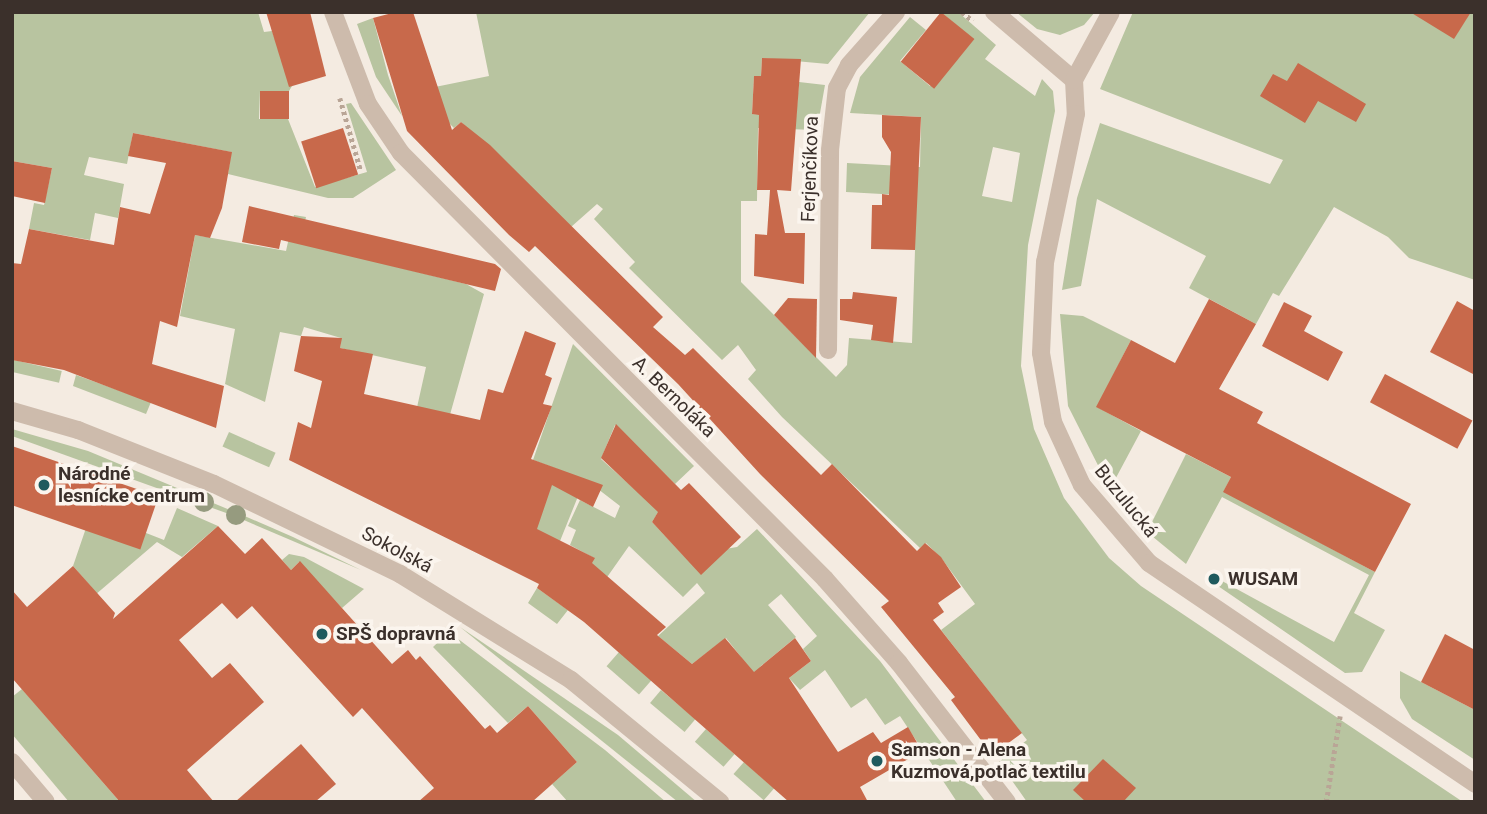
<!DOCTYPE html>
<meta charset="utf-8">
<style>
body{margin:0}
#map{position:relative;width:1487px;height:814px;overflow:hidden;background:#f4ebe1;font-family:Roboto,sans-serif}
div>[style]{position:absolute}
[style*='--x']{left:calc(var(--x)*1px);top:calc(var(--y)*1px);width:calc(var(--w)*1px);rotate:calc(var(--a)*1deg)}
.green>*{inset:0;background:#b8c4a0;transform-origin:0 0}
.building>*{inset:0;background:#c8694b;transform-origin:0 0}
.path>*{height:4.5px;margin-top:-2.25px;transform-origin:0;background:repeating-linear-gradient(90deg,#b9a596 0 3.5px,transparent 0 7px)}
.street>*{height:18px;margin:-9px;padding:0 9px;transform-origin:9px;border-radius:9px;background:#cdbbac}
.trees>*{width:20px;height:20px;margin:-10px;border-radius:50%;background:#969b7f}
.dots>*{width:19px;height:19px;translate:-50% -50%;box-sizing:border-box;border:4px solid #fbf5ee;border-radius:50%}
span{translate:-50% -50%;white-space:nowrap;text-align:center;line-height:1.15;-webkit-text-stroke:7px #fbf5ee;paint-order:stroke}
.street-label{font-size:19px;color:#3b302b}
.poi-label{font-size:19px;color:#3b302b;font-weight:700}
.left{translate:0 -50%;text-align:left}
.frame{position:absolute;inset:0;border:14px solid #3b302b;pointer-events:none}
</style>
<div id="map">
<div class="green">
<i style="clip-path:polygon(12px 12px,258px 12px,264px 32px,272px 31px,292px 86px,289px 91px,260px 91px,259px 119px,288px 119px,315px 187px,367px 172px,346px 104px,351px 103px,396px 170px,353px 198px,328px 198px,228px 174px,231px 152px,133px 133px,127px 164px,89px 157px,84px 175px,124px 184px,118px 218px,95px 213px,90px 240px,29px 229px,34px 203px,44px 205px,52px 168px,12px 161px)"></i>
<i style="clip-path:polygon(evenodd,476px 12px,870px 12px,828px 64px,762px 58px,761px 76px,754px 77px,752px 114px,796px 117px,799px 82px,825px 85px,817px 130px,758px 128px,757px 201px,741px 201px,741px 282px,836px 377px,847px 365px,849px 338px,912px 343px,915px 250px,900px 195px,846px 192px,847px 163px,920px 167px,921px 117px,850px 113px,860px 77px,910px 17px,926px 30px,900px 61px,930px 86px,973px 40px,941px 12px,958px 12px,996px 45px,985px 59px,1035px 96px,1042px 79px,1053px 91px,1055px 111px,1028px 245px,1021px 366px,1034px 429px,1064px 498px,1109px 558px,1141px 586px,1463px 802px,1027px 802px,999px 762px,1027px 740px,941px 630px,975px 604px,942px 559px,926px 543px,920px 548px,782px 417px,748px 379px,756px 370px,738px 345px,722px 360px,629px 268px,635px 262px,594px 219px,603px 209px,597px 204px,571px 227px,461px 122px,454px 128px,449px 123px,435px 87px,489px 76px,476px 12px,993px 147px,1020px 153px,1012px 202px,982px 196px,993px 147px)"></i>
<i style="clip-path:polygon(1016px 12px,1095px 12px,1084px 25px,1060px 35px,1037px 29px)"></i>
<i style="clip-path:polygon(1133px 12px,1475px 12px,1475px 280px,1409px 258px,1388px 237px,1334px 207px,1279px 296px,1273px 293px,1256px 324px,1189px 288px,1206px 256px,1097px 199px,1081px 286px,1062px 290px,1077px 198px,1100px 123px,1270px 184px,1283px 160px,1100px 89px)"></i>
<i style="clip-path:polygon(373px 18px,388px 75px,402px 116px,376px 77px,357px 24px)"></i>
<i style="clip-path:polygon(294px 215px,306px 217px,300px 243px,466px 284px,484px 294px,433px 475px,403px 470px,426px 367px,340px 348px,341px 338px,304px 327px,301px 336px,280px 332px,265px 402px,225px 384px,235px 329px,180px 316px,195px 235px,286px 251px)"></i>
<i style="clip-path:polygon(1060px 314px,1083px 316px,1131px 340px,1097px 407px,1141px 431px,1110px 489px,1068px 406px)"></i>
<i style="clip-path:polygon(573px 344px,694px 466px,675px 484px,615px 425px,601px 459px,659px 511px,652px 522px,684px 556px,737px 547px,757px 529px,880px 661px,986px 802px,957px 802px,900px 716px,885px 725px,866px 698px,851px 708px,825px 670px,800px 690px,789px 678px,811px 661px,803px 649px,817px 636px,781px 594px,768px 605px,796px 637px,761px 666px,732px 708px,741px 657px,726px 638px,692px 664px,658px 636px,705px 593px,697px 583px,683px 597px,629px 546px,579px 617px,568px 610px,557px 624px,528px 603px,537px 588px,568px 610px,594px 558px,570px 545px,576px 530px,568px 526px,580px 500px,615px 518px,620px 506px,585px 479px,558px 546px,533px 532px,557px 469px,533px 460px)"></i>
<i style="left:14px;top:360px;width:49px;height:12px;rotate:13deg"></i>
<i style="clip-path:polygon(76px 375px,151px 402px,146px 414px,73px 386px)"></i>
<i style="clip-path:polygon(12px 429px,88px 451px,230px 510px,229px 514px,12px 436px)"></i>
<i style="left:229px;top:432px;width:51px;height:16px;rotate:24deg"></i>
<i style="clip-path:polygon(1186px 454px,1231px 477px,1224px 491px,1375px 572px,1354px 613px,1385px 630px,1362px 672px,1345px 673px,1218px 586px,1222px 581px,1334px 642px,1369px 575px,1222px 497px,1186px 564px,1147px 532px)"></i>
<i style="clip-path:polygon(177px 508px,218px 526px,182px 557px,157px 542px,12px 666px,93px 589px,73px 566px,86px 528px,135px 545px,141px 531px,164px 540px)"></i>
<i style="clip-path:polygon(233px 511px,293px 537px,361px 570px,232px 515px)"></i>
<i style="clip-path:polygon(289px 554px,304px 557px,364px 589px,342px 608px,299px 562px,291px 570px,282px 560px)"></i>
<i style="clip-path:polygon(460px 627px,618px 735px,697px 802px,678px 802px)"></i>
<i style="clip-path:polygon(449px 632px,605px 750px,666px 802px,568px 802px,552px 784px,577px 762px,528px 706px,508px 723px,433px 647px)"></i>
<i style="left:619px;top:652px;width:43px;height:19px;rotate:41deg"></i>
<i style="clip-path:polygon(1400px 671px,1475px 710px,1475px 760px,1412px 719px,1400px 698px)"></i>
<i style="clip-path:polygon(22px 689px,120px 802px,69px 802px,12px 734px,12px 697px)"></i>
<i style="left:661px;top:690px;width:45px;height:17px;rotate:40deg"></i>
<i style="left:706px;top:729px;width:38px;height:17px;rotate:41deg"></i>
<i style="left:744px;top:762px;width:40px;height:16px;rotate:41deg"></i>
</div>
<div class="building">
<i style="clip-path:polygon(266px 12px,310px 12px,326px 76px,289px 87px)"></i>
<i style="clip-path:polygon(396px 12px,413px 12px,452px 130px,461px 122px,490px 145px,663px 317px,653px 327px,685px 355px,693px 348px,821px 475px,832px 464px,917px 551px,925px 543px,941px 557px,961px 587px,938px 603px,944px 612px,933px 620px,1022px 733px,992px 755px,951px 700px,955px 697px,881px 607px,889px 601px,760px 474px,678px 384px,535px 246px,529px 252px,509px 235px,407px 131px,373px 18px)"></i>
<i style="left:941px;top:12px;width:43px;height:64px;rotate:39deg"></i>
<i style="clip-path:polygon(1410px 12px,1471px 12px,1454px 39px)"></i>
<i style="clip-path:polygon(762px 58px,801px 59px,791px 191px,777px 190px,785px 233px,805px 233px,804px 284px,754px 276px,755px 234px,767px 235px,770px 190px,757px 190px,759px 115px,752px 114px,754px 76px,761px 76px)"></i>
<i style="clip-path:polygon(1298px 63px,1366px 104px,1356px 122px,1318px 101px,1305px 123px,1260px 96px,1273px 74px,1287px 81px)"></i>
<i style="left:260px;top:91px;width:29px;height:28px"></i>
<i style="clip-path:polygon(882px 115px,921px 117px,915px 250px,871px 249px,872px 205px,882px 205px,882px 194px,889px 195px,891px 152px,882px 137px)"></i>
<i style="left:343px;top:128px;width:49px;height:44px;rotate:72deg"></i>
<i style="clip-path:polygon(133px 133px,232px 152px,222px 208px,210px 238px,195px 235px,177px 327px,160px 321px,152px 364px,224px 386px,216px 428px,64px 370px,12px 360px,12px 263px,21px 264px,29px 229px,114px 245px,120px 207px,150px 214px,166px 163px,128px 156px)"></i>
<i style="clip-path:polygon(12px 161px,52px 168px,45px 203px,12px 196px)"></i>
<i style="clip-path:polygon(249px 206px,495px 264px,501px 269px,495px 291px,281px 240px,279px 249px,242px 242px)"></i>
<i style="clip-path:polygon(853px 292px,897px 297px,893px 343px,871px 340px,873px 325px,840px 320px,840px 299px,852px 299px)"></i>
<i style="clip-path:polygon(788px 298px,817px 299px,816px 358px,774px 315px)"></i>
<i style="clip-path:polygon(1209px 299px,1256px 324px,1219px 389px,1263px 412px,1257px 423px,1411px 504px,1375px 572px,1223px 492px,1231px 477px,1096px 407px,1131px 340px,1175px 363px)"></i>
<i style="clip-path:polygon(1457px 301px,1475px 311px,1475px 375px,1430px 352px)"></i>
<i style="clip-path:polygon(1284px 302px,1312px 316px,1304px 331px,1343px 352px,1328px 381px,1262px 346px)"></i>
<i style="clip-path:polygon(525px 331px,556px 343px,545px 375px,552px 378px,543px 404px,552px 406px,531px 459px,603px 485px,593px 507px,552px 485px,537px 529px,595px 558px,592px 563px,666px 627px,657px 635px,692px 664px,725px 638px,754px 672px,795px 638px,811px 661px,789px 678px,838px 752px,873px 732px,881px 743px,908px 727px,922px 751px,860px 787px,868px 802px,789px 802px,584px 622px,537px 588px,539px 584px,289px 460px,298px 422px,311px 428px,322px 381px,294px 371px,301px 336px,342px 338px,340px 348px,373px 354px,364px 394px,480px 420px,488px 389px,503px 393px)"></i>
<i style="left:1385px;top:374px;width:99px;height:32px;rotate:28deg"></i>
<i style="clip-path:polygon(616px 424px,681px 490px,689px 483px,741px 537px,701px 575px,652px 522px,658px 512px,601px 458px)"></i>
<i style="left:12px;top:446px;width:155px;height:56px;rotate:19deg"></i>
<i style="clip-path:polygon(218px 526px,245px 554px,262px 538px,291px 570px,300px 561px,392px 664px,408px 650px,416px 660px,420px 656px,485px 729px,490px 725px,497px 733px,528px 706px,577px 762px,532px 802px,418px 802px,434px 788px,362px 708px,353px 717px,252px 606px,237px 619px,222px 603px,179px 640px,212px 678px,230px 663px,264px 702px,187px 770px,214px 802px,120px 802px,12px 678px,12px 590px,27px 607px,73px 566px,115px 613px,113px 619px)"></i>
<i style="clip-path:polygon(1445px 634px,1475px 650px,1475px 710px,1421px 682px)"></i>
<i style="clip-path:polygon(301px 744px,336px 784px,315px 802px,235px 802px)"></i>
<i style="clip-path:polygon(1103px 759px,1136px 788px,1123px 802px,1086px 802px,1073px 790px)"></i>
</div>
<div class="path">
<i style="--x:962;--y:12;--w:14;--a:39"></i>
<i style="--x:340;--y:98;--w:76;--a:74"></i>
<i style="--x:1326;--y:802;--w:87;--a:-80.8"></i>
</div>
<div class="street">
<i style="--x:333;--y:12;--w:98;--a:69.2"></i>
<i style="--x:368;--y:104;--w:59;--a:56"></i>
<i style="--x:401;--y:153;--w:601;--a:45.13"></i>
<i style="--x:825;--y:579;--w:112;--a:48.6"></i>
<i style="--x:899;--y:663;--w:176;--a:52.2"></i>
<i style="--x:994;--y:12;--w:105;--a:40.4"></i>
<i style="--x:1074;--y:80;--w:34;--a:87"></i>
<i style="--x:1076;--y:114;--w:151;--a:101.8"></i>
<i style="--x:1045;--y:262;--w:91;--a:92.5"></i>
<i style="--x:1041;--y:353;--w:70;--a:80.1"></i>
<i style="--x:1053;--y:422;--w:69;--a:65.3"></i>
<i style="--x:1082;--y:485;--w:103;--a:49.3"></i>
<i style="--x:1149;--y:563;--w:394;--a:34.1"></i>
<i style="--x:1074;--y:80;--w:77;--a:-61.4"></i>
<i style="--x:828;--y:350;--w:200;--a:-89.4"></i>
<i style="--x:830;--y:150;--w:62;--a:-83.6"></i>
<i style="--x:837;--y:88;--w:26;--a:-62"></i>
<i style="--x:849;--y:65;--w:71;--a:-48.4"></i>
<i style="--x:12;--y:411;--w:69;--a:16.1"></i>
<i style="--x:78;--y:430;--w:146;--a:21.7"></i>
<i style="--x:214;--y:484;--w:207;--a:25.8"></i>
<i style="--x:400;--y:574;--w:201;--a:31.8"></i>
<i style="--x:571;--y:680;--w:193;--a:39.3"></i>
<i style="--x:12;--y:762;--w:52;--a:49.6"></i>
</div>
<div class="trees">
<i style="left:204px;top:502px"></i>
<i style="left:236px;top:515px"></i>
</div>
<div class="dots">
<i style="left:44px;top:485px;background:#1f5a5e"></i>
<i style="left:1214px;top:579px;background:#1f5a5e"></i>
<i style="left:322px;top:634px;background:#1f5a5e"></i>
<i style="left:877px;top:761px;background:#1f5a5e"></i>
</div>
<div class="street-label">
<span style="left:810px;top:169px;rotate:-88deg">Ferjenčíkova</span>
<span style="left:674px;top:397px;rotate:44deg">A. Bernoláka</span>
<span style="left:1126px;top:501px;rotate:51deg">Buzulucká</span>
<span style="left:397px;top:550px;rotate:28deg">Sokolská</span>
</div>
<div class="poi-label">
<span class="left" style="left:58px;top:485px">Národné<br>lesnícke centrum</span>
<span class="left" style="left:1228px;top:579px">WUSAM</span>
<span class="left" style="left:336px;top:634px">SPŠ dopravná</span>
<span class="left" style="left:891px;top:761px">Samson - Alena<br>Kuzmová,potlač textilu</span>
</div>
<div class="frame"></div>
</div>
